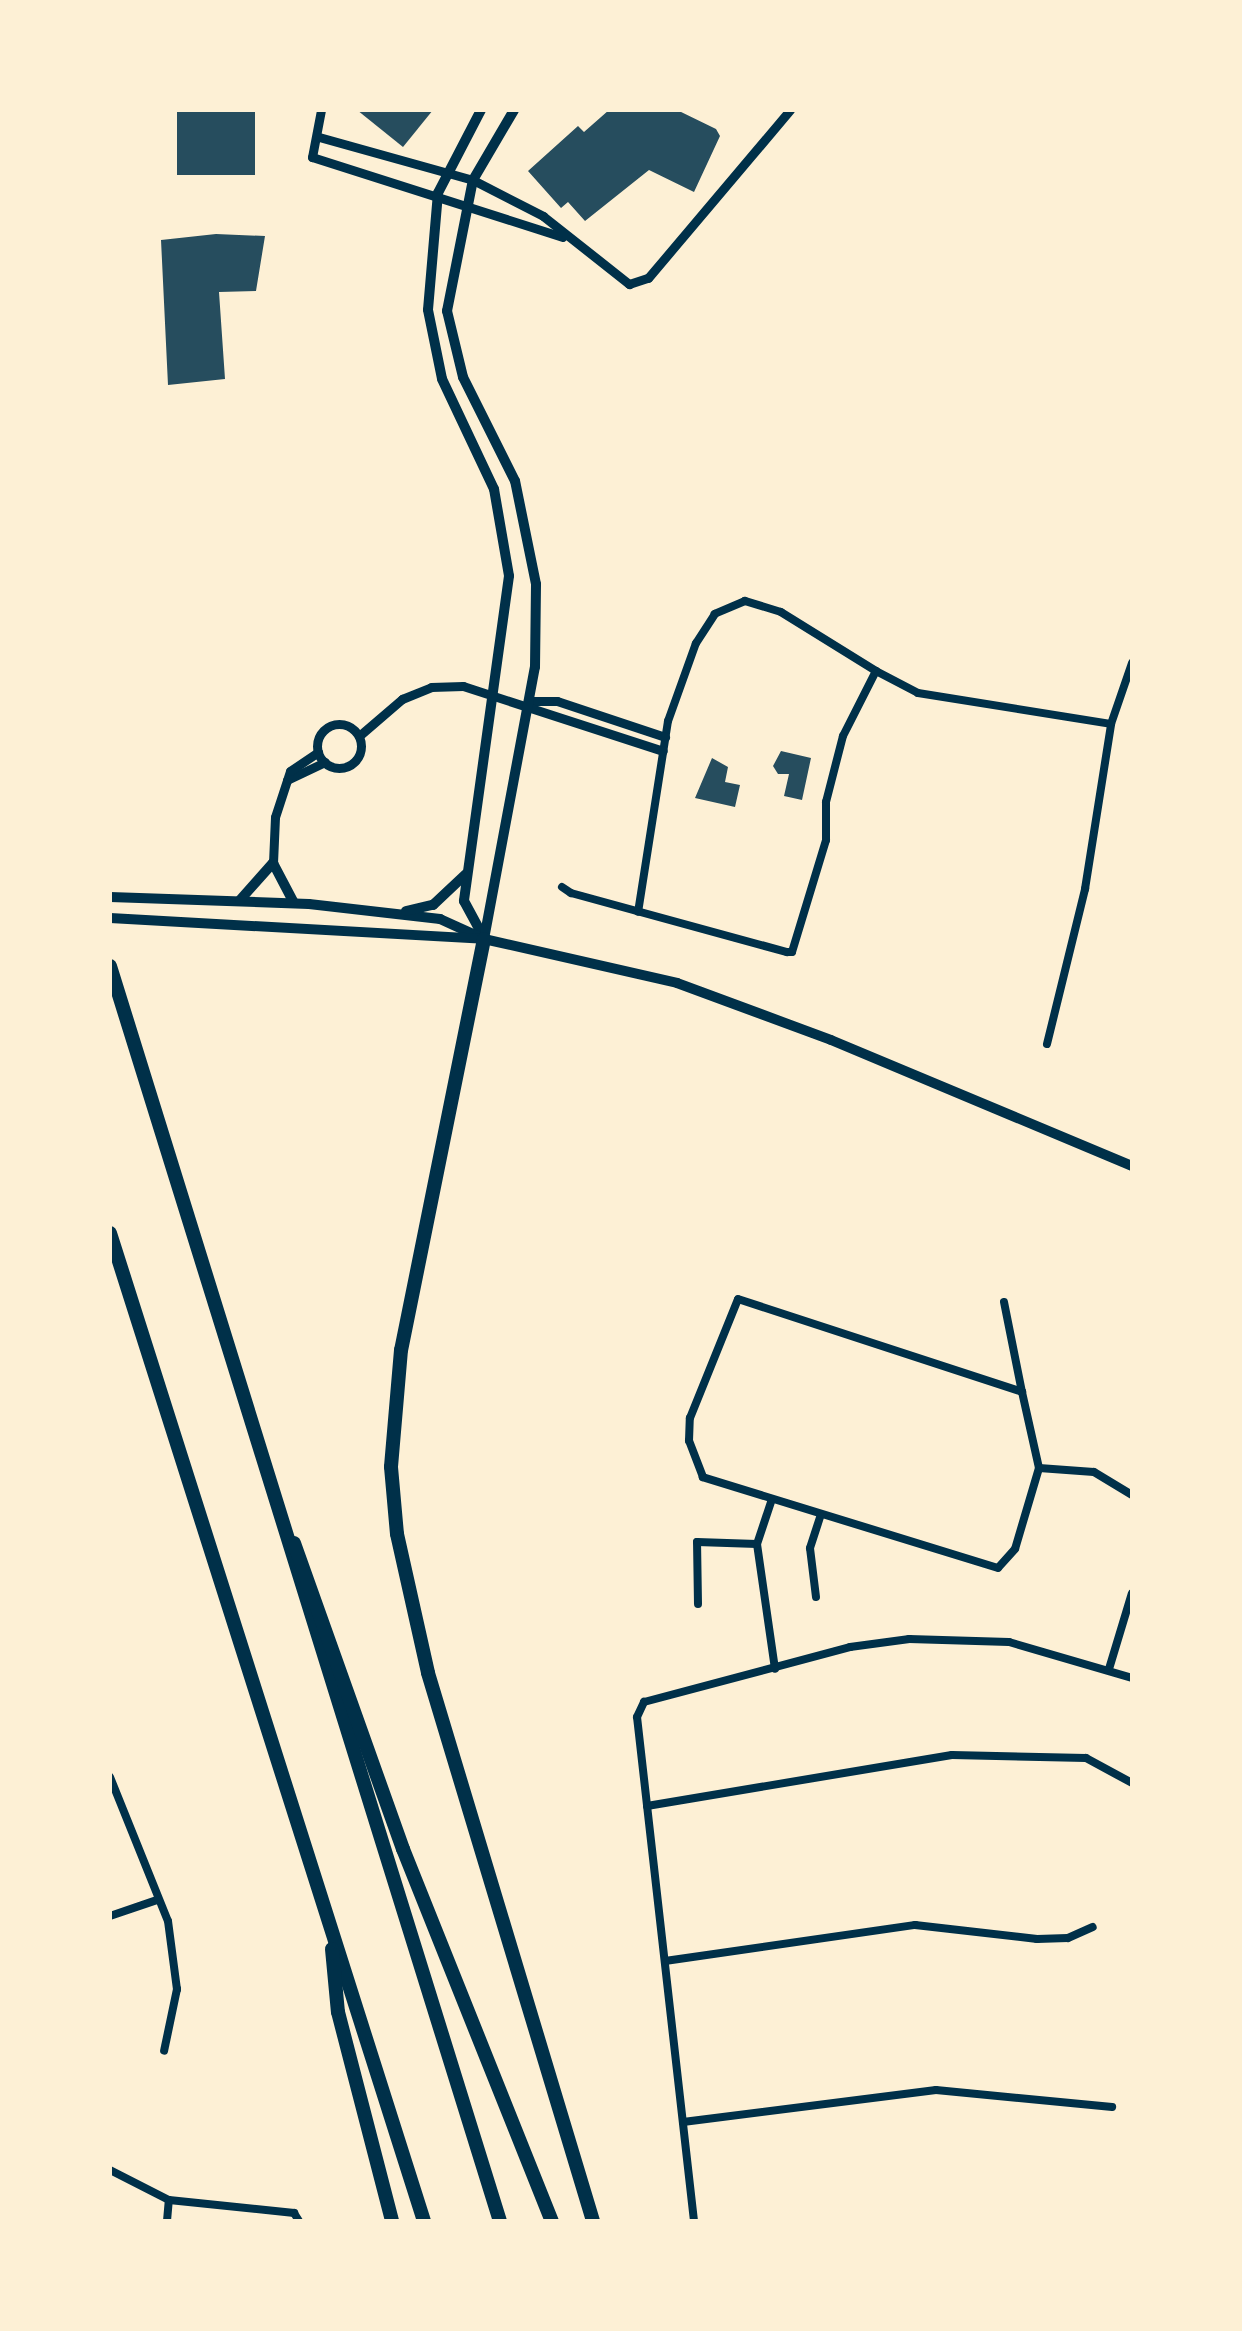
<!DOCTYPE html>
<style>
body{margin:0}
#map{position:relative;width:1242px;height:2331px;overflow:hidden;background:#fdf0d5;font-family:"Nunito Sans",sans-serif}
div>[style]{position:absolute}
[style*='--x']{left:calc(var(--x)*1px);top:calc(var(--y)*1px);width:calc(var(--w)*1px);rotate:calc(var(--a)*1deg)}
.building>*{inset:0;background:#264d5e;transform-origin:0 0}
.minor>*{height:8px;margin:-4px;padding:0 4px;transform-origin:4px;border-radius:4px;background:#003049}
.tertiary>*{height:9px;margin:-4.5px;padding:0 4.5px;transform-origin:4.5px;border-radius:4.5px;background:#003049}
.tertiary>.ring{margin:-4.5px;padding:0;box-sizing:content-box;background:none;border:9px solid #003049;border-radius:50%}
.secondary>*{height:10px;margin:-5px;padding:0 5px;transform-origin:5px;border-radius:5px;background:#003049}
.motorway>*{height:14px;margin:-7px;padding:0 7px;transform-origin:7px;border-radius:7px;background:#003049}
span{translate:-50% -50%;white-space:nowrap;text-align:center;line-height:1.15;-webkit-text-stroke:8px #fdf0d5;paint-order:stroke}
.frame{position:absolute;inset:0;border:112px solid #fdf0d5;pointer-events:none}
</style>
<div id="map">
<div class="building">
<i style="left:177px;top:110px;width:78px;height:65px"></i>
<i style="clip-path:polygon(357px 110px,433px 110px,403px 147px)"></i>
<i style="clip-path:polygon(609px 110px,677px 110px,716px 129px,720px 136px,694px 192px,649px 170px,585px 221px,568px 202px,561px 208px,528px 171px,578px 126px,584px 132px)"></i>
<i style="clip-path:polygon(216px 234px,265px 236px,256px 291px,219px 292px,225px 379px,168px 385px,161px 240px)"></i>
<i style="clip-path:polygon(781px 751px,811px 758px,802px 800px,784px 796px,789px 774px,778px 774px,773px 766px)"></i>
<i style="clip-path:polygon(712px 758px,728px 767px,725px 782px,740px 785px,735px 807px,695px 798px)"></i>
</div>
<div class="minor">
<i style="--x:876;--y:671;--w:47;--a:27.6"></i>
<i style="--x:918;--y:693;--w:195;--a:9.1"></i>
<i style="--x:562;--y:887;--w:11;--a:34"></i>
<i style="--x:571;--y:893;--w:224;--a:15.3"></i>
<i style="--x:787;--y:952;--w:5;--a:0"></i>
<i style="--x:792;--y:952;--w:117;--a:-73.1"></i>
<i style="--x:826;--y:840;--w:38;--a:-90"></i>
<i style="--x:826;--y:802;--w:68;--a:-75.6"></i>
<i style="--x:843;--y:736;--w:73;--a:-63.1"></i>
<i style="--x:876;--y:671;--w:112;--a:-148.2"></i>
<i style="--x:781;--y:612;--w:38;--a:-163"></i>
<i style="--x:745;--y:601;--w:33;--a:157"></i>
<i style="--x:715;--y:614;--w:35;--a:123"></i>
<i style="--x:696;--y:643;--w:83;--a:109.7"></i>
<i style="--x:668;--y:721;--w:193;--a:98.9"></i>
<i style="--x:1047;--y:1044;--w:160;--a:-76.2"></i>
<i style="--x:1085;--y:889;--w:167;--a:-81"></i>
<i style="--x:1111;--y:724;--w:65;--a:-71"></i>
<i style="--x:738;--y:1299;--w:299;--a:18.1"></i>
<i style="--x:1022;--y:1392;--w:78;--a:77.4"></i>
<i style="--x:1039;--y:1468;--w:84;--a:106.5"></i>
<i style="--x:1015;--y:1549;--w:25;--a:132"></i>
<i style="--x:998;--y:1568;--w:309;--a:-162.9"></i>
<i style="--x:703;--y:1477;--w:39;--a:-111"></i>
<i style="--x:689;--y:1441;--w:23;--a:-88"></i>
<i style="--x:690;--y:1418;--w:128;--a:-68"></i>
<i style="--x:1004;--y:1302;--w:92;--a:78.7"></i>
<i style="--x:1039;--y:1468;--w:55;--a:4.2"></i>
<i style="--x:1094;--y:1472;--w:44;--a:31.2"></i>
<i style="--x:771;--y:1502;--w:44;--a:108.4"></i>
<i style="--x:757;--y:1544;--w:126;--a:81.8"></i>
<i style="--x:816;--y:1597;--w:49;--a:-97"></i>
<i style="--x:810;--y:1548;--w:33;--a:-72"></i>
<i style="--x:698;--y:1604;--w:62;--a:-90.9"></i>
<i style="--x:697;--y:1542;--w:60;--a:1.9"></i>
<i style="--x:1109;--y:1669;--w:79;--a:-73.2"></i>
<i style="--x:110;--y:1777;--w:155;--a:68.1"></i>
<i style="--x:168;--y:1921;--w:69;--a:82.5"></i>
<i style="--x:177;--y:1989;--w:63;--a:101.8"></i>
<i style="--x:647;--y:1806;--w:309;--a:-9.5"></i>
<i style="--x:952;--y:1755;--w:134;--a:1.3"></i>
<i style="--x:1086;--y:1758;--w:52;--a:28.5"></i>
<i style="--x:110;--y:1916;--w:50;--a:-18.8"></i>
<i style="--x:665;--y:1961;--w:253;--a:-8.2"></i>
<i style="--x:915;--y:1925;--w:123;--a:6.5"></i>
<i style="--x:1037;--y:1939;--w:31;--a:-2"></i>
<i style="--x:1068;--y:1938;--w:27;--a:-24"></i>
<i style="--x:683;--y:2122;--w:255;--a:-7.2"></i>
<i style="--x:936;--y:2090;--w:177;--a:5.5"></i>
<i style="--x:110;--y:2170;--w:66;--a:27"></i>
<i style="--x:169;--y:2200;--w:126;--a:5.9"></i>
<i style="--x:294;--y:2213;--w:9;--a:58"></i>
<i style="--x:167;--y:2221;--w:21;--a:-85"></i>
<i style="--x:694;--y:2221;--w:507;--a:-96.45"></i>
<i style="--x:637;--y:1717;--w:17;--a:-65"></i>
<i style="--x:644;--y:1702;--w:213;--a:-14.9"></i>
<i style="--x:850;--y:1647;--w:60;--a:-7.7"></i>
<i style="--x:909;--y:1639;--w:100;--a:1.7"></i>
<i style="--x:1009;--y:1642;--w:128;--a:16.3"></i>
</div>
<div class="tertiary">
<i style="--x:321;--y:110;--w:48;--a:100.8"></i>
<i style="--x:312;--y:157;--w:263;--a:17.7"></i>
<i style="--x:319;--y:137;--w:160;--a:15.6"></i>
<i style="--x:473;--y:180;--w:79;--a:27.2"></i>
<i style="--x:543;--y:216;--w:110;--a:38.3"></i>
<i style="--x:629;--y:284;--w:20;--a:-18"></i>
<i style="--x:648;--y:278;--w:220;--a:-49.8"></i>
<i style="--x:529;--y:701;--w:28;--a:0"></i>
<i style="--x:557;--y:701;--w:114;--a:18.4"></i>
<i class="ring" style="left:317px;top:724px;width:35px;height:35px"></i>
<i style="--x:359;--y:736;--w:57;--a:-40.7"></i>
<i style="--x:402;--y:699;--w:31;--a:-22"></i>
<i style="--x:431;--y:687;--w:32;--a:-2"></i>
<i style="--x:463;--y:686;--w:210;--a:18"></i>
<i style="--x:287;--y:780;--w:42;--a:-25.3"></i>
<i style="--x:273;--y:863;--w:46;--a:-87.5"></i>
<i style="--x:275;--y:817;--w:48;--a:-71.9"></i>
<i style="--x:290;--y:771;--w:34;--a:-34"></i>
</div>
<div class="secondary">
<i style="--x:481;--y:110;--w:93;--a:117.4"></i>
<i style="--x:438;--y:193;--w:117;--a:94.9"></i>
<i style="--x:428;--y:310;--w:70;--a:78.5"></i>
<i style="--x:442;--y:379;--w:122;--a:64.7"></i>
<i style="--x:494;--y:489;--w:88;--a:80.2"></i>
<i style="--x:509;--y:576;--w:328;--a:97.9"></i>
<i style="--x:464;--y:901;--w:42;--a:61.6"></i>
<i style="--x:273;--y:863;--w:45;--a:62.3"></i>
<i style="--x:110;--y:897;--w:199;--a:2"></i>
<i style="--x:309;--y:904;--w:132;--a:6.5"></i>
<i style="--x:440;--y:919;--w:48;--a:24.4"></i>
<i style="--x:484;--y:939;--w:198;--a:12.8"></i>
<i style="--x:677;--y:983;--w:164;--a:20.3"></i>
<i style="--x:831;--y:1040;--w:326;--a:22.7"></i>
<i style="--x:240;--y:900;--w:50;--a:-48.3"></i>
<i style="--x:406;--y:911;--w:28;--a:-13"></i>
<i style="--x:433;--y:905;--w:45;--a:-43.2"></i>
<i style="--x:110;--y:918;--w:374;--a:3.2"></i>
<i style="--x:484;--y:939;--w:277;--a:-79.4"></i>
<i style="--x:535;--y:667;--w:83;--a:-89.3"></i>
<i style="--x:536;--y:584;--w:105;--a:-101.5"></i>
<i style="--x:515;--y:481;--w:116;--a:-116.6"></i>
<i style="--x:463;--y:377;--w:68;--a:-103.6"></i>
<i style="--x:447;--y:311;--w:134;--a:-78.8"></i>
<i style="--x:473;--y:180;--w:81;--a:-59.6"></i>
</div>
<div class="motorway">
<i style="--x:484;--y:939;--w:419;--a:101.4"></i>
<i style="--x:401;--y:1350;--w:117;--a:94.9"></i>
<i style="--x:391;--y:1467;--w:67;--a:84.9"></i>
<i style="--x:397;--y:1534;--w:142;--a:77.4"></i>
<i style="--x:428;--y:1673;--w:572;--a:73.24"></i>
<i style="--x:110;--y:966;--w:1314;--a:72.74"></i>
<i style="--x:110;--y:1233;--w:1037;--a:72.37"></i>
<i style="--x:294;--y:1543;--w:325;--a:70.4"></i>
<i style="--x:403;--y:1849;--w:401;--a:68.2"></i>
<i style="--x:332;--y:1949;--w:63;--a:84.6"></i>
<i style="--x:338;--y:2012;--w:216;--a:75.5"></i>
</div>
<div class="frame"></div>
</div>
